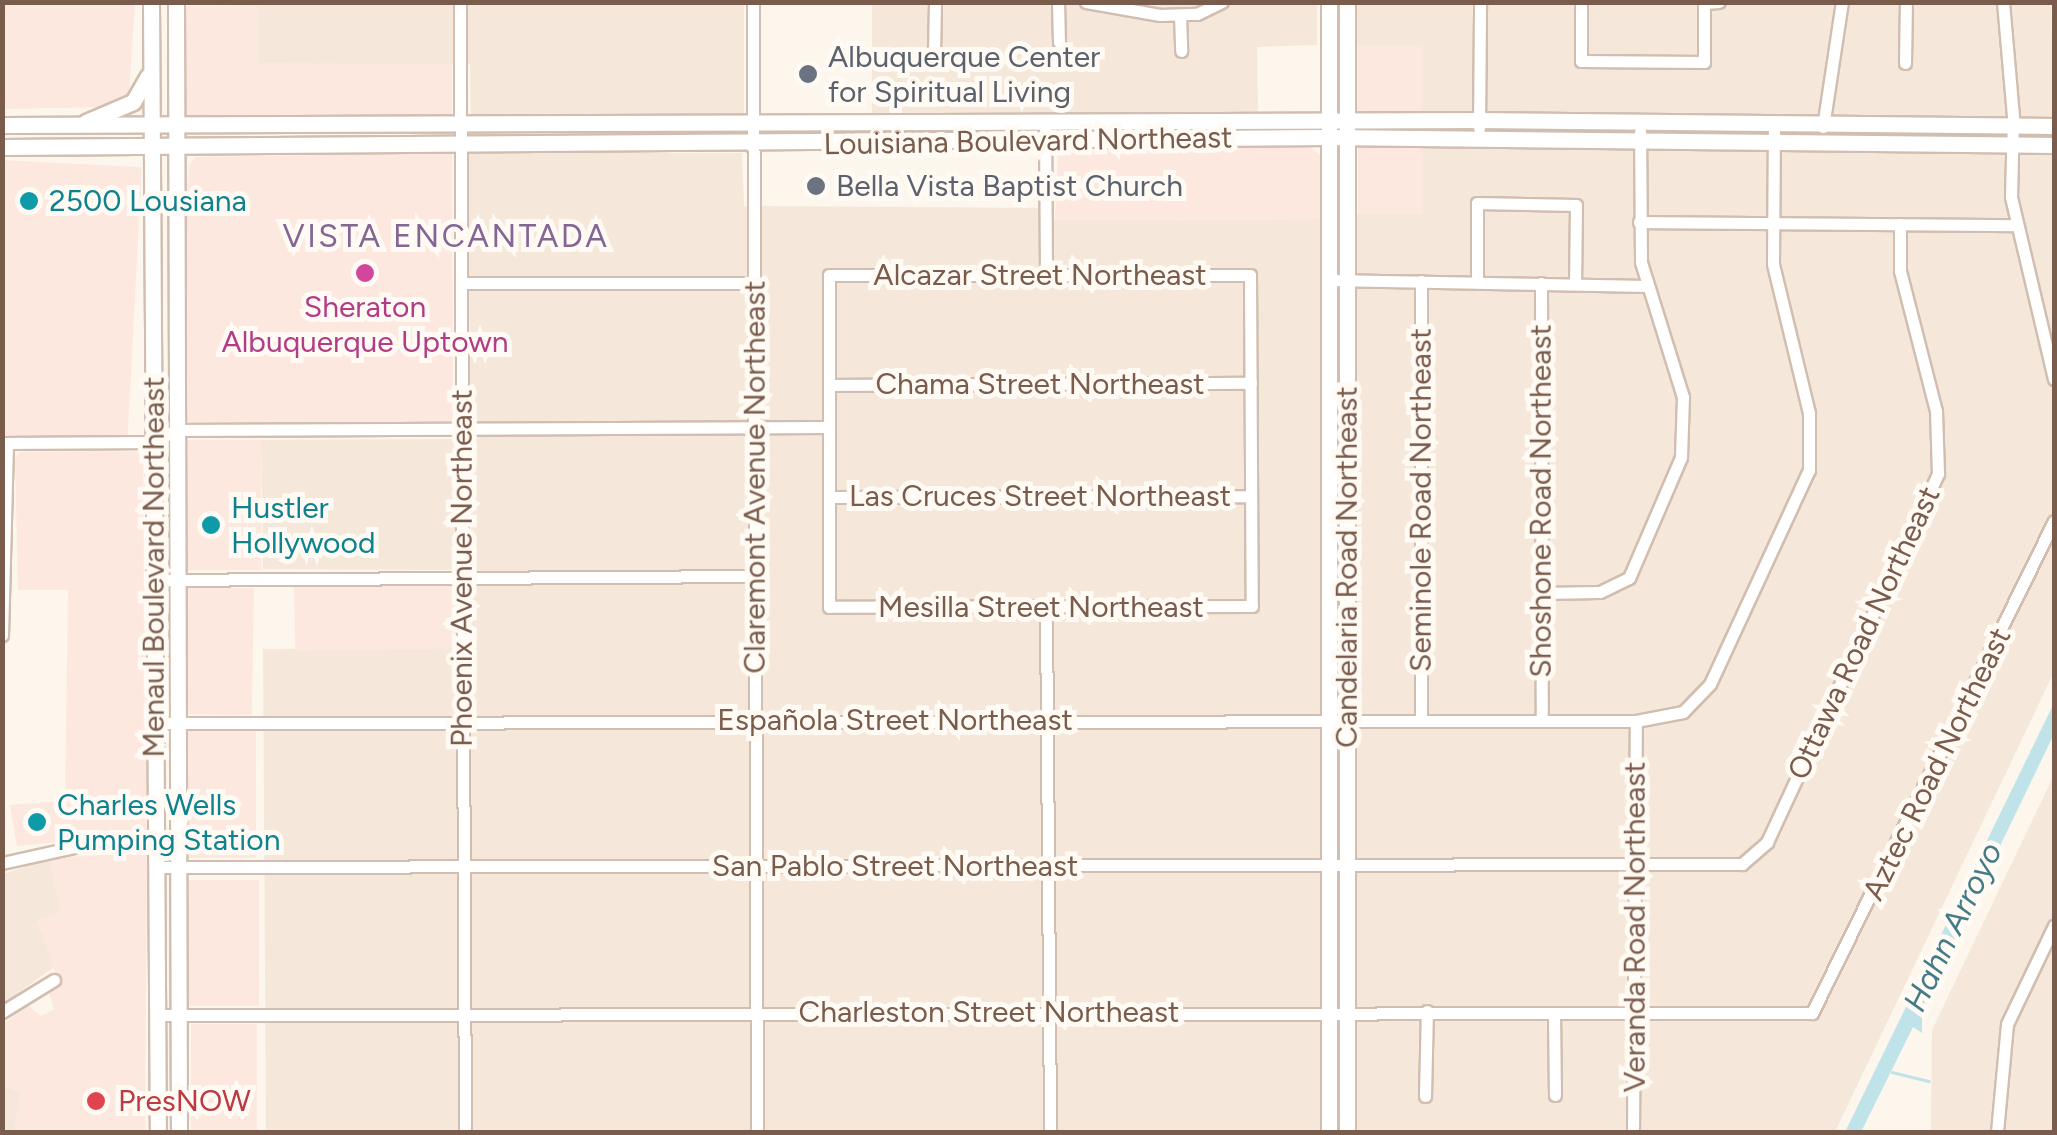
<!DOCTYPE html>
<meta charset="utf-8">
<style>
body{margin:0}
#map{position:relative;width:2057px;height:1135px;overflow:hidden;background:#fdf6ec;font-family:Figtree,sans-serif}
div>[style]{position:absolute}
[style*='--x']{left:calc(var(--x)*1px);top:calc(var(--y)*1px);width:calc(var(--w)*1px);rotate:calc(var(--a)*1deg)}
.residential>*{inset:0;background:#f5e8da}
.commercial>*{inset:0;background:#fde8e0;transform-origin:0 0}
.water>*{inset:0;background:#bfe3e8}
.stream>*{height:2.5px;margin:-1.25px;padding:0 1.25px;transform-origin:1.25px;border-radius:1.25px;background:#bfe3e8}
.roads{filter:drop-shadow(2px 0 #d1beb0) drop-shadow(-2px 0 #d1beb0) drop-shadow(0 2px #d1beb0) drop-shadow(0 -2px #d1beb0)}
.minor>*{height:11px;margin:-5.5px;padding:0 5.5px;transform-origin:5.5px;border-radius:5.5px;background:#fff}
.secondary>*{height:15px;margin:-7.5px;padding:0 7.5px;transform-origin:7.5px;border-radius:7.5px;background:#fff}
.dots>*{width:28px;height:28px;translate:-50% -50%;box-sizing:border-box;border:5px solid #fffaf3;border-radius:50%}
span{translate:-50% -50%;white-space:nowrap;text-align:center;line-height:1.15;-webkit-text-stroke:10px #fffaf3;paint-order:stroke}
.worship-label{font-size:30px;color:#5b616d}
.left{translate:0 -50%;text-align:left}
.street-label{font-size:30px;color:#7a5c4d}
.culture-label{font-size:30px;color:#0d838f}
.hotel-label{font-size:30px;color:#b23c85}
.health-label{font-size:30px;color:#be3a42}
.neighbourhood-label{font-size:32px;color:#846695;letter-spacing:2.5px}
.water-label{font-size:32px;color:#437c86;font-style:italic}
.frame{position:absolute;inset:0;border:5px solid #7a5c4d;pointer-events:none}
</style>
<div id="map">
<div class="residential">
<i style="clip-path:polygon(859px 2px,1317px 3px,1317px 45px,1257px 47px,1258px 113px,872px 120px,872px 3px)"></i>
<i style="clip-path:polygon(257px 3px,744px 3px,744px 115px,471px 120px,470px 64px,258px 64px)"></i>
<i style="clip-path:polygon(1356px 3px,2051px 3px,2054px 118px,1422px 112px,1423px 45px,1356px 45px)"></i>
<i style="clip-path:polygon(1423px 147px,2054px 153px,2054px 672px,1835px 1132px,1357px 1132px,1357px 214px,1423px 214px)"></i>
<i style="clip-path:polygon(468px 153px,742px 153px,744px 206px,1040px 208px,1055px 220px,1320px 219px,1322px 1132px,266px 1132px,263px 649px,472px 648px)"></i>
<i style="clip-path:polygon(454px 439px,457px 565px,452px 570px,263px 569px,261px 440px)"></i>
<i style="clip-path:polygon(2054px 775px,2054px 1132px,1931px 1132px,1932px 1030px)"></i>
<i style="clip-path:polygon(50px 858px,61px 912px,38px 921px,54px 967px,3px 1004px,3px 874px)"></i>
<i style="clip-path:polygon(2px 1084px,21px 1092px,14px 1132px,3px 1132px)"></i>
</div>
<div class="commercial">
<i style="clip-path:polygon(2px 3px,135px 3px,129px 94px,107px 107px,3px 109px)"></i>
<i style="clip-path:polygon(257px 5px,258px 63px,452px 64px,452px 116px,190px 120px,184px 115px,184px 6px)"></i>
<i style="left:1356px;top:45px;width:67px;height:66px"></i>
<i style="clip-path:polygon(1311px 147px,1320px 155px,1320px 219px,1055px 220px,1058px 151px)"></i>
<i style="left:1423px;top:147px;width:67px;height:65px;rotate:90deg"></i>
<i style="clip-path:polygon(452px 153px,453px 423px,184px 424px,183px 258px,189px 165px,196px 157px)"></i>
<i style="left:2px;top:160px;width:140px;height:277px;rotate:3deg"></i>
<i style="left:182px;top:440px;width:79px;height:130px"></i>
<i style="clip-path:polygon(143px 451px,148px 828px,142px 834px,17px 846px,10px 805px,61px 801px,65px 795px,68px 590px,18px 590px,15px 458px,20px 452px)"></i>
<i style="left:456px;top:581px;width:67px;height:162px;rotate:89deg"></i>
<i style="left:183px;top:587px;width:71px;height:127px;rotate:1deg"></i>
<i style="left:256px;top:730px;width:128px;height:72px;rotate:90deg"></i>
<i style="clip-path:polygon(147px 852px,145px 1132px,14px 1132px,21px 1092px,3px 1084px,3px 1024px,28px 1005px,41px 1016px,54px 1009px,49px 992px,59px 985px,38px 920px,61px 912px,50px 858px)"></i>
<i style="left:185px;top:880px;width:74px;height:126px"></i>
<i style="left:191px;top:1024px;width:66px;height:108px"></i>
</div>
<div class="water">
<i style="clip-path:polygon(2054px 703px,2054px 734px,1922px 1008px,1922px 1033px,1913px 1027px,1861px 1132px,1845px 1132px)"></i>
</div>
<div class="stream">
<i style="--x:1892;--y:1072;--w:38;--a:14"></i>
</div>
<div class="roads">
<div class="minor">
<i style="--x:460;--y:2;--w:1130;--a:89.75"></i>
<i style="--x:753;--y:2;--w:1130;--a:89.8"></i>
<i style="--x:1058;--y:2;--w:40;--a:88.6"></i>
<i style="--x:1086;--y:2;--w:75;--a:10"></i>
<i style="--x:1160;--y:15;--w:37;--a:-2"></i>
<i style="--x:1197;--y:14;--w:28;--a:-26"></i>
<i style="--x:1581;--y:2;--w:59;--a:90"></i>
<i style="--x:1581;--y:61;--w:123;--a:0.5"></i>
<i style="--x:1704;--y:62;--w:59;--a:-90"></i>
<i style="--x:1704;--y:3;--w:15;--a:-4"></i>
<i style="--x:2003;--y:2;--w:114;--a:85"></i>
<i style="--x:2013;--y:116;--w:81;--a:91.4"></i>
<i style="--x:2011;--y:197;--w:187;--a:76.7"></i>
<i style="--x:1180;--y:15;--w:36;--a:88"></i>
<i style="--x:934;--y:54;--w:52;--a:-88.9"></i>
<i style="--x:1905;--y:63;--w:61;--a:-89.1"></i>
<i style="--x:1045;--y:125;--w:151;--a:89.6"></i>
<i style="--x:1823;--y:127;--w:126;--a:-81.4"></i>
<i style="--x:1479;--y:128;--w:126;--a:-89.5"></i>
<i style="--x:1639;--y:222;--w:377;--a:0.5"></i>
<i style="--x:829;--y:275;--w:421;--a:0"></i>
<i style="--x:1250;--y:275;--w:331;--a:89.7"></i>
<i style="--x:1252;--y:606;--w:423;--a:179.9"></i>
<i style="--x:829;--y:607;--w:332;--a:-90"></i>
<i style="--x:1329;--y:280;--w:319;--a:1.1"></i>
<i style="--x:1477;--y:282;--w:79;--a:-90"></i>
<i style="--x:1477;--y:203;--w:99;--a:1.2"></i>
<i style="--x:1576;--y:205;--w:78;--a:90.7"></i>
<i style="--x:461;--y:283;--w:293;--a:0"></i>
<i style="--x:1541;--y:283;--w:437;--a:89.9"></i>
<i style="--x:829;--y:385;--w:422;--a:-0.3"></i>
<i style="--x:2;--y:443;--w:153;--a:-0.4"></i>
<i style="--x:155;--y:442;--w:23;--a:-31"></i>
<i style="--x:175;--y:430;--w:653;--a:-0.26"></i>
<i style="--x:829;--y:497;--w:422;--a:-0.1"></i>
<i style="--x:154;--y:580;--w:602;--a:-0.38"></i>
<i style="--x:1541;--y:593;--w:59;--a:-1"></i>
<i style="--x:1600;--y:592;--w:32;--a:-26"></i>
<i style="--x:1629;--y:578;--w:132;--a:-66.7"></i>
<i style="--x:1681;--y:457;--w:60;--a:-88.1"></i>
<i style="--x:1683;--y:397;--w:141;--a:-107.3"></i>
<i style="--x:1641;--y:262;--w:130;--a:-90.4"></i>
<i style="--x:1046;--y:606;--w:526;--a:89.56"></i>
<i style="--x:2;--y:635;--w:191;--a:-88.5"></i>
<i style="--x:1421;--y:719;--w:438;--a:-90"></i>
<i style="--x:154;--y:723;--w:1482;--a:-0.08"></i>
<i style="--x:1636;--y:721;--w:48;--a:-10.8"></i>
<i style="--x:1683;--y:712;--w:39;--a:-46"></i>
<i style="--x:1710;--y:684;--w:236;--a:-65.2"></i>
<i style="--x:1809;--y:470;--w:57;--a:-90"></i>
<i style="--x:1809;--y:413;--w:153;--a:-103.6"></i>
<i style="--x:1773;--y:264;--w:140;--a:-89.6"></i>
<i style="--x:2;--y:863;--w:107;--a:-12.5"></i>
<i style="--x:106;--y:840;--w:71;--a:0"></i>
<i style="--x:155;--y:867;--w:1587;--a:-0.11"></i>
<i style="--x:1742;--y:864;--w:33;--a:-41"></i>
<i style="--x:1767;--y:842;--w:406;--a:-65.1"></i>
<i style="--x:1938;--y:474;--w:63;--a:-91.8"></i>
<i style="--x:1936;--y:411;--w:145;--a:-104.4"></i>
<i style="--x:1900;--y:271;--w:47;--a:-90"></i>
<i style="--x:2;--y:1012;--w:61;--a:-31.6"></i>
<i style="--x:1554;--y:1013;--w:82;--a:89.3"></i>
<i style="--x:157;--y:1015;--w:1655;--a:-0.07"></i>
<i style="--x:1812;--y:1013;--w:548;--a:-63.81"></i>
<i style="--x:1425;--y:1096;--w:85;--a:-88.7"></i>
<i style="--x:1633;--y:1132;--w:411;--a:-89.6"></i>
<i style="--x:1997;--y:1132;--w:108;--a:-84.7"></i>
<i style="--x:2007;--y:1024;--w:109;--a:-64.4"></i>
</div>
<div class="secondary">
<i style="--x:151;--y:2;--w:1130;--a:89.65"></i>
<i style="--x:176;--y:2;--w:1130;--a:89.85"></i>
<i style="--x:1329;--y:2;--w:1130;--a:90"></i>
<i style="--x:1347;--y:2;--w:1130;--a:90"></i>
<i style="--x:86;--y:122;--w:51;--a:-23.1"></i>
<i style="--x:133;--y:102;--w:30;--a:-60"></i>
<i style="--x:2;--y:125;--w:1477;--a:-0.19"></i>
<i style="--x:1479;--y:120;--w:575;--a:0.6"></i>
<i style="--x:2;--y:147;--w:1327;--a:-0.43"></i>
<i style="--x:1329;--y:137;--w:725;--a:0.63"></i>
</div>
</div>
<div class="dots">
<i style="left:808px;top:74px;background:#6b7280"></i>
<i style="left:816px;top:186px;background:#6b7280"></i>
<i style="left:29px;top:201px;background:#0f9aa8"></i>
<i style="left:365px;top:273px;background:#d1479c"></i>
<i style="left:211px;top:525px;background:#0f9aa8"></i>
<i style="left:37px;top:822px;background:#0f9aa8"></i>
<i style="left:96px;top:1101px;background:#e0444e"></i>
</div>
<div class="worship-label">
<span class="left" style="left:828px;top:74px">Albuquerque Center<br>for Spiritual Living</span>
<span class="left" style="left:836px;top:186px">Bella Vista Baptist Church</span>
</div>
<div class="street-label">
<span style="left:1028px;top:141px;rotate:-1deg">Louisiana Boulevard Northeast</span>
<span style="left:1040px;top:275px">Alcazar Street Northeast</span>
<span style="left:1040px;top:384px">Chama Street Northeast</span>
<span style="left:755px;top:477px;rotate:-90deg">Claremont Avenue Northeast</span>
<span style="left:1040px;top:496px">Las Cruces Street Northeast</span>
<span style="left:1421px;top:500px;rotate:-90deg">Seminole Road Northeast</span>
<span style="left:1541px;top:501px;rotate:-90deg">Shoshone Road Northeast</span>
<span style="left:154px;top:567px;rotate:-90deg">Menaul Boulevard Northeast</span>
<span style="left:1347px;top:567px;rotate:-90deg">Candelaria Road Northeast</span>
<span style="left:462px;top:568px;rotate:-90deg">Phoenix Avenue Northeast</span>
<span style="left:1041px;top:607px">Mesilla Street Northeast</span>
<span style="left:1864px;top:633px;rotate:-65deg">Ottawa Road Northeast</span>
<span style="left:895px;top:720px">Española Street Northeast</span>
<span style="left:1937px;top:764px;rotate:-64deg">Aztec Road Northeast</span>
<span style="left:895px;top:866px">San Pablo Street Northeast</span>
<span style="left:1635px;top:927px;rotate:-90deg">Veranda Road Northeast</span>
<span style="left:989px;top:1012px">Charleston Street Northeast</span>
</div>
<div class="culture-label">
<span class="left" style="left:49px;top:201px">2500 Lousiana</span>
<span class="left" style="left:231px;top:525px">Hustler<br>Hollywood</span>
<span class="left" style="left:57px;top:822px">Charles Wells<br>Pumping Station</span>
</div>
<div class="hotel-label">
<span style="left:365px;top:324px">Sheraton<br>Albuquerque Uptown</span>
</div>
<div class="health-label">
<span class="left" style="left:118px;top:1101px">PresNOW</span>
</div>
<div class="neighbourhood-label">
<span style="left:446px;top:236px">VISTA ENCANTADA</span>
</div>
<div class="water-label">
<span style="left:1953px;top:927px;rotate:-64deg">Hahn Arroyo</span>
</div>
<div class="frame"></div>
</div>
